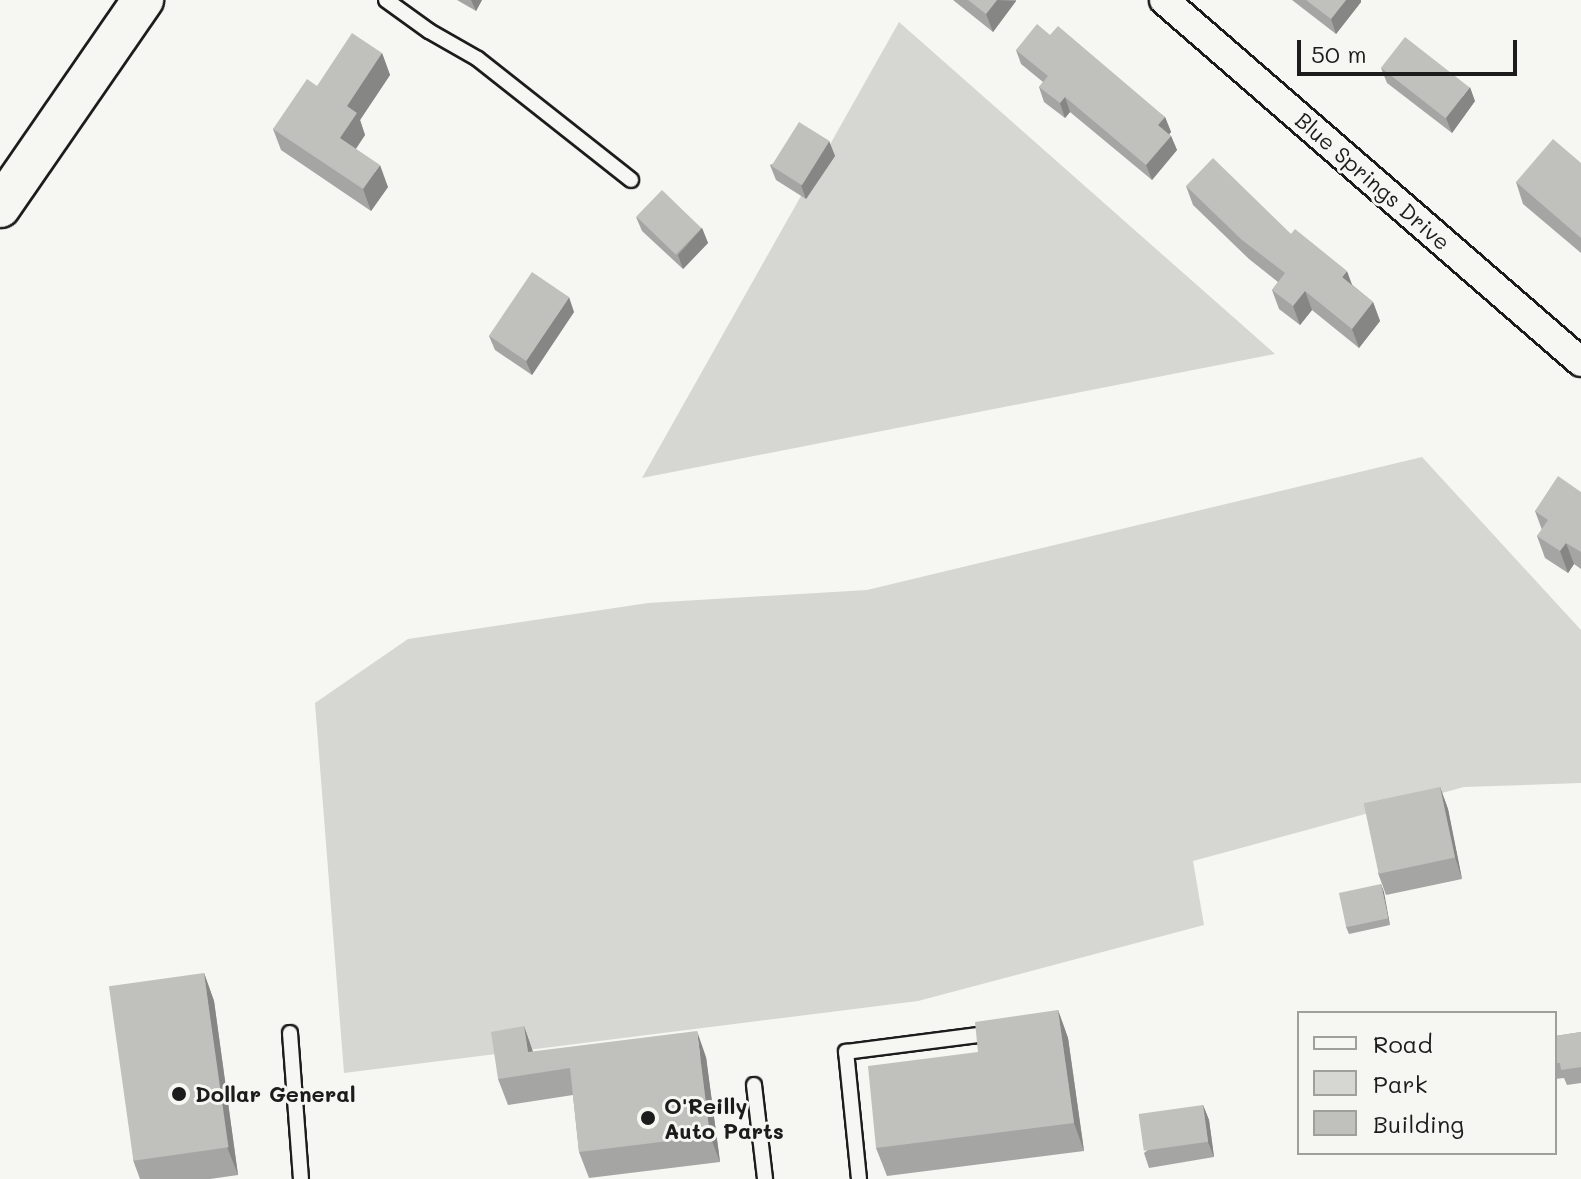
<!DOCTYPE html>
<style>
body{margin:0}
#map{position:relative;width:1581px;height:1179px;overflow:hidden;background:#f6f6f2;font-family:Mali,sans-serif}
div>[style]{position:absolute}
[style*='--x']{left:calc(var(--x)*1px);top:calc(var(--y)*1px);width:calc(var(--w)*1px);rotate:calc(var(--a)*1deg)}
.green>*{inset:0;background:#d6d6d2}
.roads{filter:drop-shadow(2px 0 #1c1c1c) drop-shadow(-2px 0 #1c1c1c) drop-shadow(0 2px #1c1c1c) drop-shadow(0 -2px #1c1c1c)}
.lane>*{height:14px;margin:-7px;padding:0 7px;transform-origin:7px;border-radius:7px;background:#f6f6f2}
.street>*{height:28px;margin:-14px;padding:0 14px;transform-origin:14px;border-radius:14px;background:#f6f6f2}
.secondary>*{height:40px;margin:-20px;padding:0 20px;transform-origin:20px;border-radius:20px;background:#f6f6f2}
.wall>*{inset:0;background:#a5a5a3}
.shaded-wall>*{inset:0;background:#868684}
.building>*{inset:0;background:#c0c0bd;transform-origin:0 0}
.dots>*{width:22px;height:22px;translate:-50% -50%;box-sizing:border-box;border:4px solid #f6f6f2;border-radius:50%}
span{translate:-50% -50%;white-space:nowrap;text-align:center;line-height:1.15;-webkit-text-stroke:6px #f6f6f2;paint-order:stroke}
.street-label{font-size:22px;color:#1c1c1c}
.poi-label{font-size:22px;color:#1c1c1c;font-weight:700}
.left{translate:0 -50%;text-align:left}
.legend{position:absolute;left:1297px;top:1011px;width:260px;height:144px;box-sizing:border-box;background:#f6f6f2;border:2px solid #9f9f9c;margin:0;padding:10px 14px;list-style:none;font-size:24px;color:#1c1c1c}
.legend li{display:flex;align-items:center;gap:16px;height:40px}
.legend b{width:40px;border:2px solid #9f9f9c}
.scale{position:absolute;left:1297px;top:40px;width:220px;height:36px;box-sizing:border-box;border:4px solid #1c1c1c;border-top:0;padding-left:10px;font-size:24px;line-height:28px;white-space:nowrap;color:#1c1c1c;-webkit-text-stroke:6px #f6f6f2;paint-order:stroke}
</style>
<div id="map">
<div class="green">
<i style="clip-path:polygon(899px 22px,1275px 354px,642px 478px)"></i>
<i style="clip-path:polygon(1422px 457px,1581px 630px,1581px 783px,1464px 787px,1193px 861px,1204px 925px,918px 1001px,344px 1073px,315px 703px,408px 639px,648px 603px,867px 590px)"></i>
</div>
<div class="roads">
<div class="lane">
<i style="--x:386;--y:0;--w:53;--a:35.8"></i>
<i style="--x:429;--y:31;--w:56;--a:29.7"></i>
<i style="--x:478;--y:59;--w:195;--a:38.3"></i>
<i style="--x:290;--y:1033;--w:146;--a:85.7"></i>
<i style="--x:754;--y:1085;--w:95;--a:83.3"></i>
<i style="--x:859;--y:1179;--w:128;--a:-95.8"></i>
<i style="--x:846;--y:1052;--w:142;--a:-7.3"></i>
</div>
<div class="street">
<i style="--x:1164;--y:0;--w:552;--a:40.96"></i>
</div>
<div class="secondary">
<i style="--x:0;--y:207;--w:252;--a:-55.4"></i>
</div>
</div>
<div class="wall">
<i style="clip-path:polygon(457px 0,482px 0,476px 11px)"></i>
<i style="clip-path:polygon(953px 0,1016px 0,1016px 1px,993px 32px)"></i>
<i style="clip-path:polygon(1292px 0,1361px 0,1361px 2px,1336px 34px)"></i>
<i style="clip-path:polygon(1050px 35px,1165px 117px,1171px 132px,1169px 134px,1171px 136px,1177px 150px,1152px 180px,1070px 112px,1065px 118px,1044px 102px,1039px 87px,1043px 82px,1021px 64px,1016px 50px)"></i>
<i style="clip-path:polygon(382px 53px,390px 75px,360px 120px,365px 135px,356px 149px,388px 187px,371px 211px,281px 150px,273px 129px,317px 86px)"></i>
<i style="clip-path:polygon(1381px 68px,1475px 101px,1452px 133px,1387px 83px)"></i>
<i style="clip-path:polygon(829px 141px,835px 156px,806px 199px,776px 180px,770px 165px)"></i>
<i style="clip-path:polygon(1581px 163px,1581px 253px,1523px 204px,1516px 182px)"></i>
<i style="clip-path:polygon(1186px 186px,1291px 234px,1373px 302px,1380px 321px,1359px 348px,1312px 310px,1300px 325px,1279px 309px,1272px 290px,1278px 282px,1249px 259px,1193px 205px)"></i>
<i style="clip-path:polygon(636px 217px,702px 228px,708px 243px,683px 269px,642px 231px)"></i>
<i style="clip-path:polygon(574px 312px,532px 375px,495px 350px,489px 336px)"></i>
<i style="clip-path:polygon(1581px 492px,1581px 569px,1574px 564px,1568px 573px,1545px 558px,1537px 536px,1542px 530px,1535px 511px)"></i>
<i style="clip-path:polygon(1440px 787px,1448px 809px,1462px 879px,1386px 895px,1378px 873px)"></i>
<i style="clip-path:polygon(1381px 884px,1390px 925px,1349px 934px,1346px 927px)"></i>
<i style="clip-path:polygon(204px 973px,214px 1001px,238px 1175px,210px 1179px,140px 1179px,133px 1160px)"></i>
<i style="clip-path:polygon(1058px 1010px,1068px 1038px,1084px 1151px,887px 1176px,876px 1148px,978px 1052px)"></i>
<i style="clip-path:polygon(524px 1026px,533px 1052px,706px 1057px,720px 1162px,589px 1178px,579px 1152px,573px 1095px,508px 1105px,498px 1079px)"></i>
<i style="clip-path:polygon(1581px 1032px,1581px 1083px,1567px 1085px,1564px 1078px,1555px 1079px,1555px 1036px)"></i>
<i style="clip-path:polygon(1203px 1105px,1209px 1120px,1214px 1157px,1149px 1168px,1144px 1153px)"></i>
</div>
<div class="shaded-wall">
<i style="clip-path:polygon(471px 0,482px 0,476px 11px)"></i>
<i style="clip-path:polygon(997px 0,1016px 1px,993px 32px,986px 14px)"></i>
<i style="clip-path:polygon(1346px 0,1361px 0,1361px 2px,1336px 34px,1331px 19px)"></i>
<i style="clip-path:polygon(382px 53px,390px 75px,360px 120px,365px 135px,348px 160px,340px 138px,347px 106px)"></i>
<i style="clip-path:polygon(1470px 87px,1475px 101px,1452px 133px,1446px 118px)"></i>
<i style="clip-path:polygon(1065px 97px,1070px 112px,1065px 118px,1060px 103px)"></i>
<i style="clip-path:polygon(1165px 117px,1171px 132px,1164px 140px,1158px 125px)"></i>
<i style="clip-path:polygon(1171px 136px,1177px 150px,1152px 180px,1146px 165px)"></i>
<i style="clip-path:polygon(829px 141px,835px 156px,806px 199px,801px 185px)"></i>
<i style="clip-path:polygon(380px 165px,388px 187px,371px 211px,363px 189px)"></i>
<i style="clip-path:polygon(702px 228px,708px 243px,683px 269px,678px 255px)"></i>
<i style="clip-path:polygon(1347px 271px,1354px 290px,1342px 277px)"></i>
<i style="clip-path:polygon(1305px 291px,1312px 310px,1300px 325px,1293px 306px)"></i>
<i style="clip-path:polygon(569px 297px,574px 312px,532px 375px,526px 361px)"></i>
<i style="clip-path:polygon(1373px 302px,1380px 321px,1359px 348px,1352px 329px)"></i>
<i style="clip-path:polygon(1566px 543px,1574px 564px,1568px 573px,1560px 551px)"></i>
<i style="clip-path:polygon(1440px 787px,1448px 809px,1462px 879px,1455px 857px)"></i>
<i style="clip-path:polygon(1381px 884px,1384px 892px,1390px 925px,1388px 918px)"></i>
<i style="clip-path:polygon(204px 973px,214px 1001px,238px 1175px,227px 1147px)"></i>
<i style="clip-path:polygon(1058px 1010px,1068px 1038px,1084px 1151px,1074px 1123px)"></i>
<i style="clip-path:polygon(524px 1026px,533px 1052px,528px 1052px)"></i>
<i style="clip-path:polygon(697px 1031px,706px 1057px,720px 1162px,710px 1136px)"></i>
<i style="clip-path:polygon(1203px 1105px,1209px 1120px,1214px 1157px,1208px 1142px)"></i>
</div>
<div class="building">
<i style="clip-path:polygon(968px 0,997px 0,986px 14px)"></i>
<i style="clip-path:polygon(1306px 0,1346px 0,1331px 19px)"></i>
<i style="clip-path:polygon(1037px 24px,1050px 35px,1058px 26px,1165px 117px,1158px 125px,1171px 136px,1146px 165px,1065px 97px,1060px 103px,1039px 87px,1048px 76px,1016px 50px)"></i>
<i style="clip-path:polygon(352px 33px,382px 53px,347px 106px,357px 113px,340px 138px,380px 165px,363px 189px,273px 129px,307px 79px,317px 86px)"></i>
<i style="left:1405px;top:37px;width:82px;height:39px;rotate:38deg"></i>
<i style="left:799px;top:122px;width:36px;height:52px;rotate:32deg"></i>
<i style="clip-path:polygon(1553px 139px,1581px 163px,1581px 238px,1516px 182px)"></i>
<i style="clip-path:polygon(1213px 158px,1291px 234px,1295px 229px,1347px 271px,1342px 277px,1373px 302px,1352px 329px,1305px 291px,1293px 306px,1272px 290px,1285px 273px,1242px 240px,1186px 186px)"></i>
<i style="left:662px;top:190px;width:55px;height:37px;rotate:44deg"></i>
<i style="left:532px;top:272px;width:45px;height:77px;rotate:34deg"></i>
<i style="clip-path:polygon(1558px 476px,1581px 492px,1581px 552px,1566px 543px,1560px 551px,1537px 536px,1548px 520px,1535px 511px)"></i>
<i style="left:1440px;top:787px;width:72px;height:78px;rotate:78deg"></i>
<i style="left:1381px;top:884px;width:35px;height:43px;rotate:78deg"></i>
<i style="left:204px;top:973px;width:176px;height:96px;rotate:82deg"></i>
<i style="clip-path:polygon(1058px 1010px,1074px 1123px,876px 1148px,868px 1066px,978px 1052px,975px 1022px)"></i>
<i style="clip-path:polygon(524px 1026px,528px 1052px,697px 1031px,710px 1136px,579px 1152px,570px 1068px,498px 1079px,491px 1032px)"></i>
<i style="clip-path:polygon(1581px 1032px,1581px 1067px,1561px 1070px,1560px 1063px,1555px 1063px,1555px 1036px)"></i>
<i style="left:1203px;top:1105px;width:37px;height:65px;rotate:82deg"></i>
</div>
<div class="dots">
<i style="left:179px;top:1094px;background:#1c1c1c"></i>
<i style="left:648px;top:1118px;background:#1c1c1c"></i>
</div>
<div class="street-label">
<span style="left:1373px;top:181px;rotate:41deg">Blue Springs Drive</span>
</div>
<div class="poi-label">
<span class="left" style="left:195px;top:1094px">Dollar General</span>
<span class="left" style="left:664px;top:1118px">O'Reilly<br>Auto Parts</span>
</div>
<ul class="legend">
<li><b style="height:10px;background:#f6f6f2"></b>Road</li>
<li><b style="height:22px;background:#d6d6d2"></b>Park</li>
<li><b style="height:22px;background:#c0c0bd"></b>Building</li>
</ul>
<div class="scale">50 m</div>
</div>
